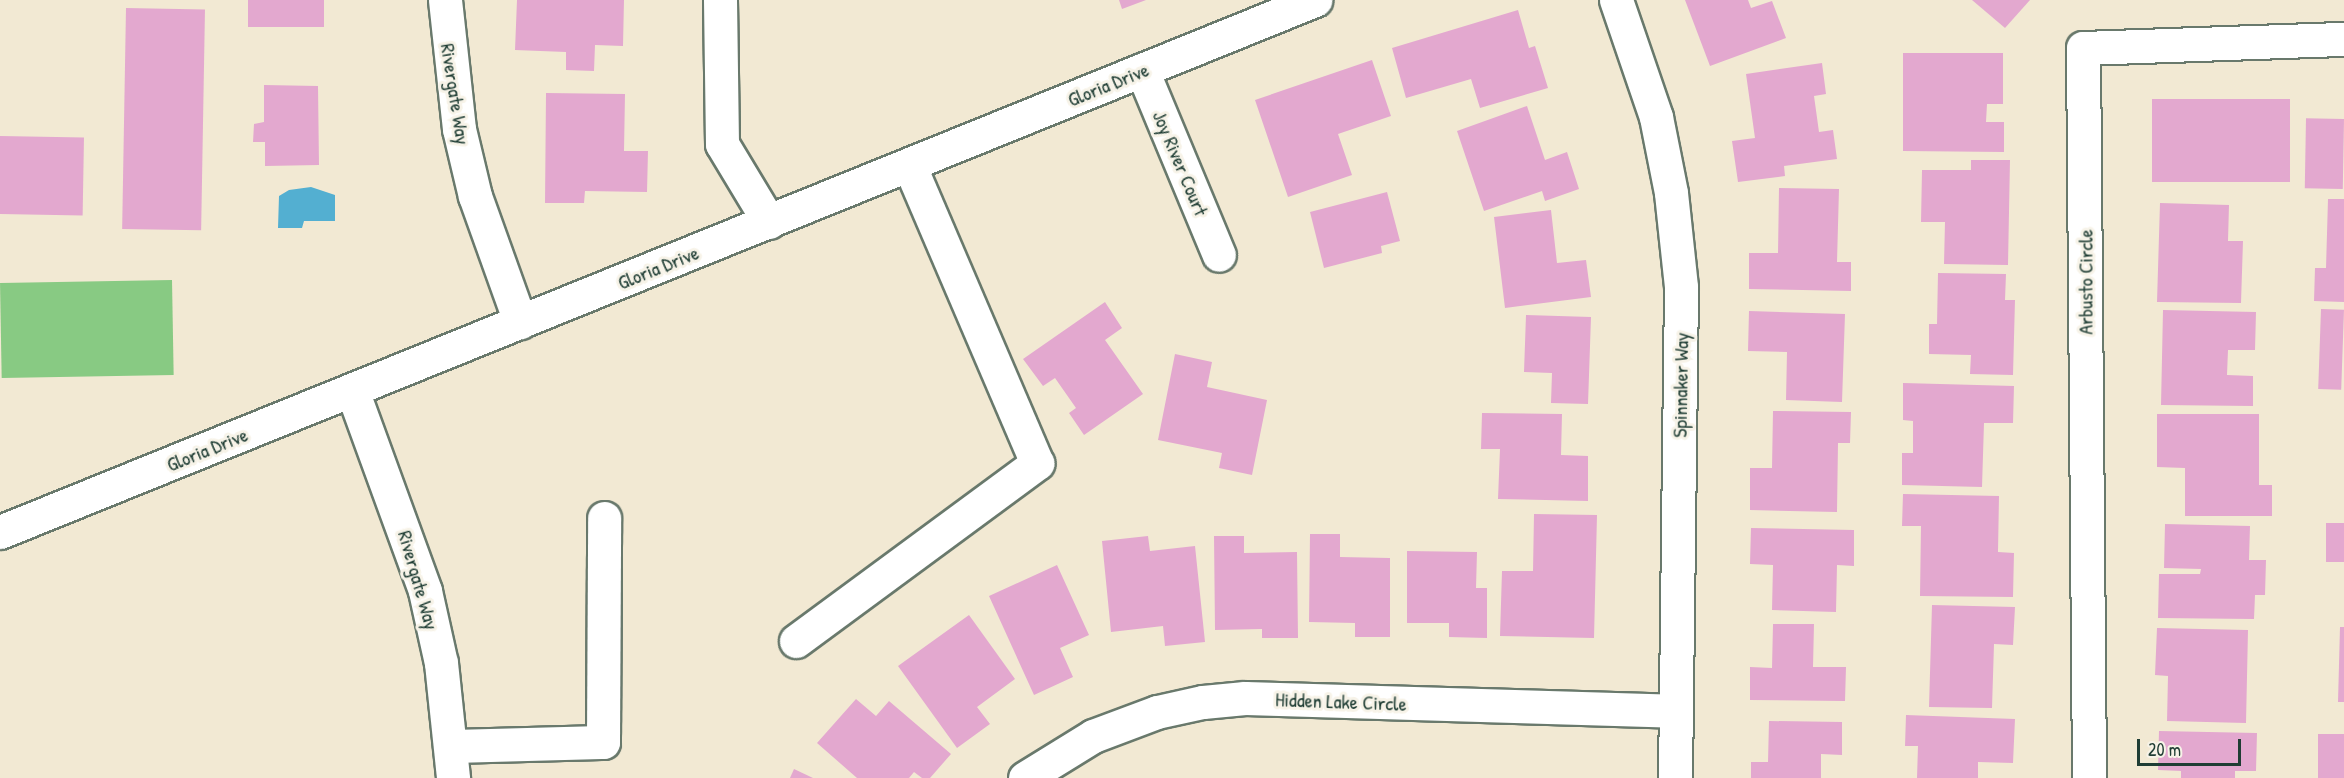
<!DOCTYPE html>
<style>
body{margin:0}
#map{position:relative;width:2344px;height:778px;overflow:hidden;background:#f2e9d3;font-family:"Patrick Hand",sans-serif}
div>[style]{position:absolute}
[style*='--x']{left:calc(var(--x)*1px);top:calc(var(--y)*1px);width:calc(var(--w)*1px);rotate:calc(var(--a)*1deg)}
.green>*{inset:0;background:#88ca83;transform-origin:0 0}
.water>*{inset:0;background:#53afd1}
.building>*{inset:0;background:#e3a8cf;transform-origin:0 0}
.roads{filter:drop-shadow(2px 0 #69796c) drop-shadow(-2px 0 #69796c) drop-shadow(0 2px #69796c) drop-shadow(0 -2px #69796c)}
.minor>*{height:33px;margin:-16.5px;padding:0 16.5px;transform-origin:16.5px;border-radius:16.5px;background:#fff}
span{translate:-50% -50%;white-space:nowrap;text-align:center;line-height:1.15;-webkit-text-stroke:6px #f7f3e8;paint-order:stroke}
.street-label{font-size:20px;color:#1f3d34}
.scale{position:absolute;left:2137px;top:739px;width:104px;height:27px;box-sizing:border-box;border:3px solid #1f3d34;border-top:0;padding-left:8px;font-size:18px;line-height:21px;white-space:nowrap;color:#1f3d34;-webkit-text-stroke:4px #f7f3e8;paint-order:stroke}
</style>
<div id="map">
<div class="green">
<i style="left:172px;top:280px;width:95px;height:172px;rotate:89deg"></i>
</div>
<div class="water">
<i style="clip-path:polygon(311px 187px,335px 195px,335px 221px,304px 221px,302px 228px,278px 228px,279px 196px,289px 190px)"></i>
</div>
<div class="building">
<i style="left:248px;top:0;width:76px;height:27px"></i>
<i style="clip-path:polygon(517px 0,624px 0,623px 46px,595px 45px,594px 71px,566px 70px,566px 52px,515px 50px)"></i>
<i style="clip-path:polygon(1119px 0,1146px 0,1122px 9px)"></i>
<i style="clip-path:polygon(1685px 0,1748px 0,1751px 8px,1772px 1px,1786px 38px,1710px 66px)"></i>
<i style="clip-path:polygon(1972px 0,2030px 0,2005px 28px)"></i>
<i style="left:126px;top:8px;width:79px;height:221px;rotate:1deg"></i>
<i style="clip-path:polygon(1518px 10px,1529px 48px,1535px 46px,1548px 88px,1480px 108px,1471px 79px,1406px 98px,1392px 48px)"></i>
<i style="clip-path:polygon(1903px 53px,2003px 53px,2003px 104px,1987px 104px,1986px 122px,2004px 122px,2004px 152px,1903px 151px)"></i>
<i style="clip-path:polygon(1372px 60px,1391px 116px,1338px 134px,1352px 175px,1288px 197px,1255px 100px)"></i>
<i style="clip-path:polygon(1822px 63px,1826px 94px,1814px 96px,1819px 132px,1833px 130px,1837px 159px,1784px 166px,1785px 176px,1738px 182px,1732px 141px,1755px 138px,1746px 74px)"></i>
<i style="clip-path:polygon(264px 85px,318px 86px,319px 165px,265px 166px,265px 142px,253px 142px,254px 124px,264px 122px)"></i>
<i style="clip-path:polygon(546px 93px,625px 94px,624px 151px,648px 151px,647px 192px,585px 191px,584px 203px,545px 203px)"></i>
<i style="left:2152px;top:99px;width:138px;height:83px"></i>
<i style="clip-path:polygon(1527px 106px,1545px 160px,1567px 152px,1579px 189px,1545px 201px,1542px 191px,1484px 211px,1457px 131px)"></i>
<i style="left:2344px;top:119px;width:70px;height:38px;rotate:91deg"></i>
<i style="left:0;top:136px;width:84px;height:78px;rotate:1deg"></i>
<i style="clip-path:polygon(1971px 160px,2010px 160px,2008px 265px,1944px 264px,1945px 222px,1921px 222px,1922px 170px,1971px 170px)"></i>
<i style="clip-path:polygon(1779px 188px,1839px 189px,1837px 262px,1851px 262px,1851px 291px,1749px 289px,1749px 253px,1778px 253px)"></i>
<i style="clip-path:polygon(1387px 192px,1400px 241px,1381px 246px,1382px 253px,1324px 268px,1310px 212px)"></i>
<i style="clip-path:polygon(2328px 199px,2344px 199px,2344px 302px,2314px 301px,2315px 268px,2326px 268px)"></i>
<i style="clip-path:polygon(2160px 203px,2229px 205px,2228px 241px,2243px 241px,2241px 303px,2157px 302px)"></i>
<i style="clip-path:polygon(1551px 210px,1557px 263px,1586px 260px,1591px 297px,1505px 308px,1494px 217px)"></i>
<i style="clip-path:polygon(1938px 273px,2006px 274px,2005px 300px,2015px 300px,2013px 375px,1970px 374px,1971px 355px,1929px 354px,1929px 324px,1937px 324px)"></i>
<i style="clip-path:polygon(1105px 302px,1122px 328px,1105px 340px,1143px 394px,1084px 435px,1069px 413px,1076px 408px,1055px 378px,1043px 386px,1023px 359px)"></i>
<i style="left:2321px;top:309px;width:23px;height:80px;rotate:2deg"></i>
<i style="clip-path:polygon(2163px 310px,2256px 312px,2255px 350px,2228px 350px,2227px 375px,2253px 376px,2253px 406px,2161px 405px)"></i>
<i style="clip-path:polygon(1749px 311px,1845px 314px,1842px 402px,1786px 400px,1787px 352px,1748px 351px)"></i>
<i style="clip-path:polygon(1526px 315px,1591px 317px,1588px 404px,1551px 403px,1552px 373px,1524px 372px)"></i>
<i style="clip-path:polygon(1175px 354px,1212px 362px,1207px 387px,1267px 400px,1252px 475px,1219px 468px,1222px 453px,1158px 440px)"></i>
<i style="clip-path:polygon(1903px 383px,2014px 386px,2013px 423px,1984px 423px,1982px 487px,1902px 485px,1902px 453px,1913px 453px,1913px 421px,1903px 420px)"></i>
<i style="clip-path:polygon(1773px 411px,1851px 412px,1850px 443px,1838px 443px,1837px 512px,1750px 510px,1750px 468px,1772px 468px)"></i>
<i style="clip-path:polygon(1482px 413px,1562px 414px,1561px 455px,1588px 456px,1588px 501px,1498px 499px,1500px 449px,1481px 449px)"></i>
<i style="clip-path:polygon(2157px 414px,2259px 414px,2259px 485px,2272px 485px,2272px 516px,2185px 516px,2185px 468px,2157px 467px)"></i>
<i style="clip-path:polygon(1903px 494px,1999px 496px,1998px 552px,2014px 553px,2013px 597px,1920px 596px,1921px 526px,1902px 526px)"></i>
<i style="clip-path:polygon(1534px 514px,1597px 515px,1594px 638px,1500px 636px,1502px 571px,1533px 571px)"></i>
<i style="left:2326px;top:523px;width:18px;height:39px"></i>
<i style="clip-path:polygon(2165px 524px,2250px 526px,2249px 560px,2266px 560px,2265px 595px,2255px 595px,2254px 619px,2158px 618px,2159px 574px,2200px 574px,2201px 569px,2164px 568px)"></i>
<i style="clip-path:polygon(1751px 528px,1854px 530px,1854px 566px,1837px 565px,1836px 612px,1772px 610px,1773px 565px,1750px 564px)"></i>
<i style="clip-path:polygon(1310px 534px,1340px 534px,1340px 557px,1390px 558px,1390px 637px,1355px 637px,1355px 623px,1309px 622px)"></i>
<i style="clip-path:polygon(1148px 536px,1150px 551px,1195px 546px,1205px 642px,1165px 646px,1163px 626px,1111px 632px,1102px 541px)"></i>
<i style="clip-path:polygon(1214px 536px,1244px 536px,1244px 553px,1297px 552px,1298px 638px,1262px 638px,1262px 629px,1215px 630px)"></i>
<i style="clip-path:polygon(1407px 551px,1477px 552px,1476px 588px,1487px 588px,1487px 638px,1449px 637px,1449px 623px,1407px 623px)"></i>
<i style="clip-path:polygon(1057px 565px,1089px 635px,1060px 648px,1073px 677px,1034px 695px,989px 596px)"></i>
<i style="clip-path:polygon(1932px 605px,2015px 607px,2013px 645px,1994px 644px,1992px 708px,1929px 707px)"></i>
<i style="clip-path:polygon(969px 615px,1015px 679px,977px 707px,990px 724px,957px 748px,898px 666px)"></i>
<i style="clip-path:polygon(1773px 624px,1814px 624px,1813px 667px,1846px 667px,1845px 701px,1750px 700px,1750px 667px,1772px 668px)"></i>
<i style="clip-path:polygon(2340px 627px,2344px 627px,2344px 702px,2338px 702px)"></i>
<i style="clip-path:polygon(2157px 628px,2248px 630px,2246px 723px,2167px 721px,2168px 676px,2155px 675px)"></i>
<i style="clip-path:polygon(856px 699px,876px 716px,889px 701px,951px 754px,930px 778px,922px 778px,914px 772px,909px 778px,857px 778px,817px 743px)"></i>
<i style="clip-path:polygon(1906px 715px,2015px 719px,2013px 763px,1978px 762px,1978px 778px,1917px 778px,1918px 746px,1905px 746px)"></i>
<i style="clip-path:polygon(1769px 721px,1842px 722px,1842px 755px,1821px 754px,1821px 778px,1751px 778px,1751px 762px,1768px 762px)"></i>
<i style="clip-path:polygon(2159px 731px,2257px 733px,2256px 771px,2235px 771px,2235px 778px,2181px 778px,2181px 771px,2158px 770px)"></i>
<i style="left:2318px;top:734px;width:26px;height:44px"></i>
<i style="clip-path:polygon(794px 769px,813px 778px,790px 778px)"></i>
</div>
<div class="roads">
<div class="minor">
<i style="--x:445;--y:0;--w:130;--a:83.8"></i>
<i style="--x:459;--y:129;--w:69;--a:76.6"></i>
<i style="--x:475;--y:196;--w:134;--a:70.3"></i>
<i style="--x:720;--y:0;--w:144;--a:89.2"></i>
<i style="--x:722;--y:144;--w:91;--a:58.9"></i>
<i style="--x:1616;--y:0;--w:124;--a:71.1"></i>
<i style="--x:1656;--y:117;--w:77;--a:78.8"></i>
<i style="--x:1671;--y:193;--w:95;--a:83.9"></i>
<i style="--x:1681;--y:287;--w:491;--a:90.7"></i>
<i style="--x:1142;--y:70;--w:200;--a:67.4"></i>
<i style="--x:352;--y:390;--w:214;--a:70"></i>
<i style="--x:425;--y:591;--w:74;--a:77.5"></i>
<i style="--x:441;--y:663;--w:116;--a:84"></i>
<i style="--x:0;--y:532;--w:1419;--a:-22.03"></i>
<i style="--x:796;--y:641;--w:300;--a:-36.4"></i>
<i style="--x:1037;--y:463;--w:324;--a:-113.2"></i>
<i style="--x:451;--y:746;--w:152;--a:-1.5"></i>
<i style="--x:603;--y:742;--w:224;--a:-89.7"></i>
<i style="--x:1025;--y:778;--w:80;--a:-31.7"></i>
<i style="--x:1093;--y:736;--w:68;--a:-20.6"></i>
<i style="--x:1157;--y:712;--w:47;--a:-12.3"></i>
<i style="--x:1203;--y:702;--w:42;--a:-5.4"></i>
<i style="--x:1245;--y:698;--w:429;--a:1.7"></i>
<i style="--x:2089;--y:778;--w:730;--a:-90.47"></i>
<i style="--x:2083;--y:48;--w:261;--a:-2"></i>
</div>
</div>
<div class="street-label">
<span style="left:1108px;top:84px;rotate:-22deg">Gloria Drive</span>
<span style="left:456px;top:94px;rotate:81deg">Rivergate Way</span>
<span style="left:1181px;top:163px;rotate:67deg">Joy River Court</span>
<span style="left:658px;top:267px;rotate:-22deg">Gloria Drive</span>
<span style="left:2085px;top:282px;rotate:-90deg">Arbusto Circle</span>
<span style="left:1680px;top:385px;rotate:-89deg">Spinnaker Way</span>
<span style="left:207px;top:449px;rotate:-22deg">Gloria Drive</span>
<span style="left:419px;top:580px;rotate:74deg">Rivergate Way</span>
<span style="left:1341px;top:701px;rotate:2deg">Hidden Lake Circle</span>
</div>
<div class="scale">20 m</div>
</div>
